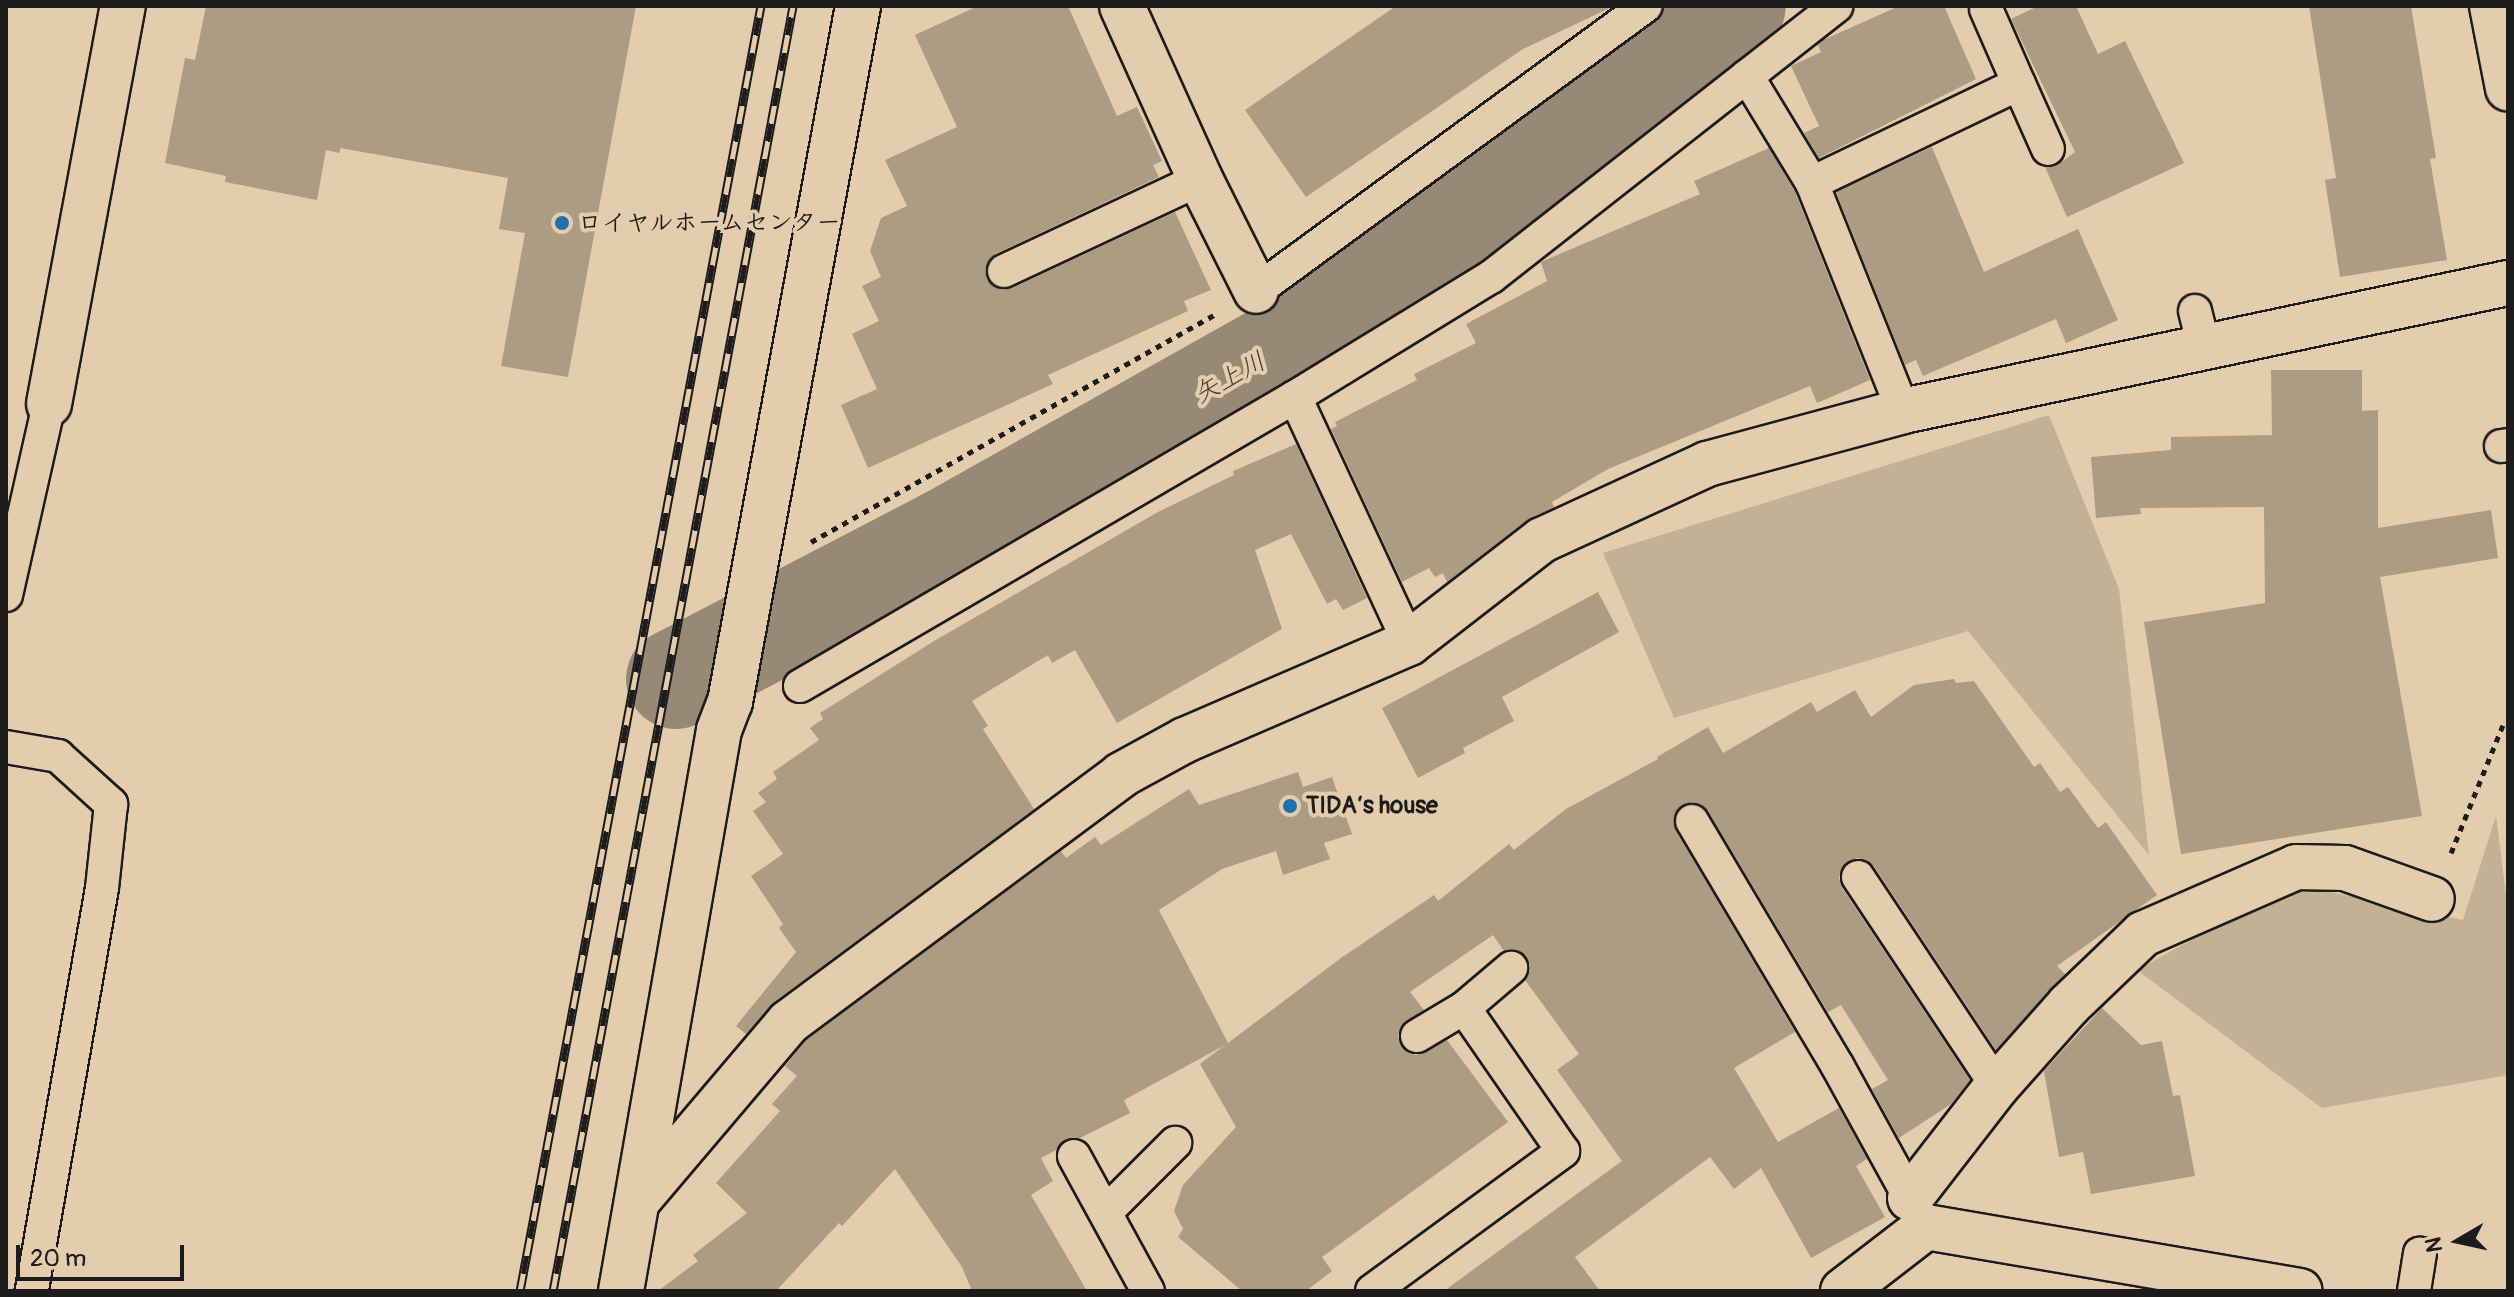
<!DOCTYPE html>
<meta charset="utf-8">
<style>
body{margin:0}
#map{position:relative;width:2514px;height:1297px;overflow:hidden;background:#e3cdac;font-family:Pangolin,"Klee One",sans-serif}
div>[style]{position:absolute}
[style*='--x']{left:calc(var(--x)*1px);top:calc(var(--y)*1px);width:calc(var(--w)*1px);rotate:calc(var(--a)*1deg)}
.green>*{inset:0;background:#c2b194}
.river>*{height:100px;margin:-50px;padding:0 50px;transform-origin:50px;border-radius:50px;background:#968975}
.building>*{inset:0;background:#ac9c84}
.path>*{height:5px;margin-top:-2.5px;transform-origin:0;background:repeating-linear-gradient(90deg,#1c1c1c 0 6px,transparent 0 12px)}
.roads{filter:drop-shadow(2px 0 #1c1c1c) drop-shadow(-2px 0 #1c1c1c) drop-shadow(0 2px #1c1c1c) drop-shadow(0 -2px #1c1c1c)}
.lane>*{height:32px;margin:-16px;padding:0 16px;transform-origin:16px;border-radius:16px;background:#e3cdac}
.street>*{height:44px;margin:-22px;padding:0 22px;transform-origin:22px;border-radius:22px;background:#e3cdac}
.secondary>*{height:44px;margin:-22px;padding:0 22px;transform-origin:22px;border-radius:22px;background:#e3cdac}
.rail>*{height:9px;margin-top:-4.5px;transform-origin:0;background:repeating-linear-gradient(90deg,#e3cdac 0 18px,#1c1c1c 0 36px);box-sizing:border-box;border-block:2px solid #1c1c1c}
.dots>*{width:22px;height:22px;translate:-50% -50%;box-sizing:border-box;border:4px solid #e3cdac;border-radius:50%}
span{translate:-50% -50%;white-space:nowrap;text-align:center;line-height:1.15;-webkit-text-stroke:8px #e3cdac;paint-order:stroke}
.poi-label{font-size:24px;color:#1c1c1c;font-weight:700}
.left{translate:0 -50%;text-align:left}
.water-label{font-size:26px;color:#413d37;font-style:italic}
.frame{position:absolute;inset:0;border:8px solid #1c1c1c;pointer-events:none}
.north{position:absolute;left:2418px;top:1201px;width:80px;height:80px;-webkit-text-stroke:6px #e3cdac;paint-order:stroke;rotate:261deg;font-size:22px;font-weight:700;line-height:32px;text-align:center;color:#1c1c1c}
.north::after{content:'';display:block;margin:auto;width:28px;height:36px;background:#1c1c1c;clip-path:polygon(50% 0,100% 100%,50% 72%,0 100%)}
.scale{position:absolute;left:16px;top:1245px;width:168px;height:36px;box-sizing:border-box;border:4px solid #1c1c1c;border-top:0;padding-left:10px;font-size:24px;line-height:28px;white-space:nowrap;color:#1c1c1c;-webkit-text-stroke:6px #e3cdac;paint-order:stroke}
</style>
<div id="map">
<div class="green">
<i style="clip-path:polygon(2049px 415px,2119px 589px,2149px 855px,1968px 631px,1674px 718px,1603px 553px)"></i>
<i style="clip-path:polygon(2496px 816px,2508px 912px,2508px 1075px,2322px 1108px,2137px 970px,2293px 884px,2463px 920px)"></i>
</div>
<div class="river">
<i style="--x:676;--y:679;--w:303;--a:-27.5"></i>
<i style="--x:945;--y:539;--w:397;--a:-29.3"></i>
<i style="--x:1291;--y:345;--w:559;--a:-37.3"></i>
</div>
<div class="building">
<i style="clip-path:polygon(206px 6px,636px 6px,568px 377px,501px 366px,525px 233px,499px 229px,508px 178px,340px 148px,340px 153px,326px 150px,317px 200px,225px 182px,226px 176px,165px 163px,185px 58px,195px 60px)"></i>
<i style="clip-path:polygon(978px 6px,1068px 6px,1117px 116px,1137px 107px,1162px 161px,1153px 165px,1159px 177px,995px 254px,985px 269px,987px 280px,1002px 290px,1012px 288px,1175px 212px,1211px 290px,1184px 301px,1188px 311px,1048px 375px,1053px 384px,868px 468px,841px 405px,877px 389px,852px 334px,879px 321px,862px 286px,881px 277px,870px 251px,881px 218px,907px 206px,885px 160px,957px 127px,915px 35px)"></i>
<i style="clip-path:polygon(1396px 6px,1614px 6px,1523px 49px,1306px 197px,1245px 110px)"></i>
<i style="clip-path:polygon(1899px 6px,1944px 6px,1976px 79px,1819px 158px,1804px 133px,1819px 126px,1791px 66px,1821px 52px,1818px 45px,1823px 40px)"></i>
<i style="clip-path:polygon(2038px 6px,2076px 6px,2098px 54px,2125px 41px,2184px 163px,2067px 217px,2045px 167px,2056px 166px,2075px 152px,2011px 19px)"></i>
<i style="clip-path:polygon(2309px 6px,2411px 6px,2436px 158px,2430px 159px,2447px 260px,2340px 277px,2325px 180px,2336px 178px)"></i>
<i style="clip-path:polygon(1932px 147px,1984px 272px,2078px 229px,2118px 320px,2066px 343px,2056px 319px,1923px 376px,1916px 360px,1905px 365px,1836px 192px)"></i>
<i style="clip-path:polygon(1769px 148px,1795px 192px,1870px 380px,1817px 403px,1810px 386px,1608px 469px,1552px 502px,1554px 507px,1527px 520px,1447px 582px,1443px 573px,1435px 577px,1429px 568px,1402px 582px,1331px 429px,1337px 426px,1335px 422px,1417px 380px,1414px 374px,1476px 343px,1466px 324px,1547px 281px,1541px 262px,1700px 194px,1694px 181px)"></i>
<i style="clip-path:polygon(2271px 370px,2362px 370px,2362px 411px,2378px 410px,2378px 528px,2491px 510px,2498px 558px,2380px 577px,2422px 816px,2181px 854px,2144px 622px,2265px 603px,2264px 507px,2140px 508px,2141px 514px,2096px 518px,2091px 457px,2171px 450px,2171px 437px,2272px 435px)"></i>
<i style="clip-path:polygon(1296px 444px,1367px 598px,1343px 610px,1336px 599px,1327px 604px,1291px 534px,1255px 550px,1282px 629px,1117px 723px,1075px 650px,1052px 663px,1048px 655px,972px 701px,988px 726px,983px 729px,1034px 809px,774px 1002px,746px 1034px,736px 1026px,796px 952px,779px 928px,783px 924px,751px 876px,783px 854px,753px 811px,766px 802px,758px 793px,777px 779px,773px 772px,819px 740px,810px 728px,823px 719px,820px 713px,934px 641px,1158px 512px,1234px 475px,1233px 471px)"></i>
<i style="clip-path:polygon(1598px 592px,1619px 632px,1502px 697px,1514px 721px,1463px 748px,1465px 753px,1418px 778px,1382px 708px)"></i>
<i style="clip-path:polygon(1954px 679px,1956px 683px,1974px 681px,2034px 767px,2040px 763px,2060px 792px,2068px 787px,2098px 828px,2106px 822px,2157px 895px,2057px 966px,2065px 974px,1996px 1050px,1874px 866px,1858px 858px,1847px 862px,1839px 877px,1842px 888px,1970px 1080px,1951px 1104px,1899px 1138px,1872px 1089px,1888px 1080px,1841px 1005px,1828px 1012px,1708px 811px,1693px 802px,1676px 811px,1676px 831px,1795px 1032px,1734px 1068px,1778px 1142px,1839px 1108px,1867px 1159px,1856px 1166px,1885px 1217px,1811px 1258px,1761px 1168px,1734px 1189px,1710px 1157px,1575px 1257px,1600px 1291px,1444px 1291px,1622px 1161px,1557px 1070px,1579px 1054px,1525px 980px,1530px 965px,1526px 956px,1517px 950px,1504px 951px,1493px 935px,1410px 992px,1424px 1010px,1401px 1026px,1398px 1037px,1407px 1052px,1416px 1055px,1447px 1040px,1508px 1122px,1322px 1257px,1332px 1271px,1306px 1291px,1242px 1291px,1178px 1237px,1183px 1229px,1174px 1211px,1183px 1185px,1236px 1127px,1200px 1064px,1225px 1045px,1124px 1100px,1130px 1113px,1080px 1138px,1066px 1139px,1056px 1150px,1041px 1158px,1053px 1181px,1031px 1195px,1087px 1291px,972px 1291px,962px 1267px,895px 1169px,842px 1226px,839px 1223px,776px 1291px,658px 1291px,698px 1261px,693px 1255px,747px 1213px,716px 1183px,780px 1111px,772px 1104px,797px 1076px,785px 1066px,806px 1040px,1061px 851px,1066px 858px,1095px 837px,1101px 845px,1189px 789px,1199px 805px,1298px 772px,1303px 787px,1332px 777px,1352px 834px,1324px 843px,1330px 859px,1283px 875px,1276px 851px,1222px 869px,1159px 910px,1228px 1043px,1341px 958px,1434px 895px,1438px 901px,1509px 844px,1514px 850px,1566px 809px,1658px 759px,1657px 757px,1708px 727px,1723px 753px,1811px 702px,1817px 712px,1855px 690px,1871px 717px,1914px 685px)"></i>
<i style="clip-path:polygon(2102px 1008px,2141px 1045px,2162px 1041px,2173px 1096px,2180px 1095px,2195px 1176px,2091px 1194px,2083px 1152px,2059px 1157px,2044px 1071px)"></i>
</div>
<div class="path">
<i style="--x:811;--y:542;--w:463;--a:-29.4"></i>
<i style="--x:2451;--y:853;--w:138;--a:-67.9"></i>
</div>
<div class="roads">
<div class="lane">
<i style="--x:1986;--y:9;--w:82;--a:66.3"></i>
<i style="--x:1747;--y:76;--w:125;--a:58.7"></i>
<i style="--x:1812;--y:183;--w:245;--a:68.2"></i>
<i style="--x:1812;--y:183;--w:229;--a:-25.6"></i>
<i style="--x:2019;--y:84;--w:71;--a:66"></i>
<i style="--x:1004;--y:271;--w:217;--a:-25.1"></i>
<i style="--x:1256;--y:291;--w:483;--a:-36.2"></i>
<i style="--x:2195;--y:311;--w:37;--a:76"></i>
<i style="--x:1295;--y:397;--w:271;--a:65.1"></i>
<i style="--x:2501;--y:446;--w:7;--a:-8"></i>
<i style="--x:6;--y:595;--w:196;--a:-77.3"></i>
<i style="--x:800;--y:686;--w:573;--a:-30.28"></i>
<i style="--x:1295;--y:397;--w:230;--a:-31.5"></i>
<i style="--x:1491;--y:277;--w:439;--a:-38.1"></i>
<i style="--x:6;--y:747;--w:53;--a:9.8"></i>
<i style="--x:58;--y:756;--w:72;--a:42.2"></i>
<i style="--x:111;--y:804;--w:84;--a:96.1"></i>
<i style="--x:102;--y:888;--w:409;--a:99.9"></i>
<i style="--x:1692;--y:821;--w:284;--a:59.3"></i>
<i style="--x:1837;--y:1065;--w:170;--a:61.2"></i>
<i style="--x:1858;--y:877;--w:251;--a:56.4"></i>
<i style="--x:1417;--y:1036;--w:55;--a:-30.8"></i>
<i style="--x:1464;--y:1008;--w:62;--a:-40.4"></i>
<i style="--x:1074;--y:1156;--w:154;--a:61.3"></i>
<i style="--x:1106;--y:1212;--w:98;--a:-45"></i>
<i style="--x:1372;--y:1291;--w:237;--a:-36.2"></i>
<i style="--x:1563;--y:1151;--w:174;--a:-124.7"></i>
<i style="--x:2414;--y:1291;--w:38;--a:-81"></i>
</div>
<div class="street">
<i style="--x:1122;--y:6;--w:190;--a:65.7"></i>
<i style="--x:1200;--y:179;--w:125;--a:63.4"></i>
<i style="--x:49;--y:404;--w:405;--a:-79.5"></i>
<i style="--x:1910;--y:1198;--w:142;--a:-52.2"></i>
<i style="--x:1997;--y:1086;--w:108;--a:-48.4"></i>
<i style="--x:2069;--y:1005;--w:103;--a:-43.8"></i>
<i style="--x:2143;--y:934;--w:167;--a:-23.6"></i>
<i style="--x:2296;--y:867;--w:49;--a:1.2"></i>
<i style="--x:2345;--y:868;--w:92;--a:19.6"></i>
</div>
<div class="secondary">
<i style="--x:2492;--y:6;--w:84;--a:79"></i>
<i style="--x:638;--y:1200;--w:233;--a:-49.7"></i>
<i style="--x:789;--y:1022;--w:414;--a:-36.6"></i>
<i style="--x:1121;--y:775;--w:73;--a:-28.7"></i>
<i style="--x:1185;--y:740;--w:244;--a:-23.4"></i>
<i style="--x:1409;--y:643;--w:168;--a:-37.8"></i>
<i style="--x:1542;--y:540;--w:182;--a:-24.7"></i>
<i style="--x:1707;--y:464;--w:203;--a:-15.1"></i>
<i style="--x:1903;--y:411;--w:618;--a:-11.95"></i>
<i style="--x:621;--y:1291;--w:569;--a:-80.09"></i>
<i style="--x:719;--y:730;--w:30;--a:-69"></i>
<i style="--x:730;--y:702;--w:708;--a:-79.58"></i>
<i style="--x:1843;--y:1291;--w:105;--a:-37.6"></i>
<i style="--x:1926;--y:1227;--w:379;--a:9.7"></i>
</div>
</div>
<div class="rail">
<i style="--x:520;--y:1291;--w:1307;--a:-79.38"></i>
<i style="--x:553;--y:1291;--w:1307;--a:-79.42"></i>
</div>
<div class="dots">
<i style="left:562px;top:223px;background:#1f6fb2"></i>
<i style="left:1290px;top:806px;background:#1f6fb2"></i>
</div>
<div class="poi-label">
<span class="left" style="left:578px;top:223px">ロイヤルホームセンター</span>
<span class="left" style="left:1306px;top:806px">TIDA‘s house</span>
</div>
<div class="water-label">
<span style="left:1230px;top:379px;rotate:-29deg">矢上川</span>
</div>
<div class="frame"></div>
<div class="north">N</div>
<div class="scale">20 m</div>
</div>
